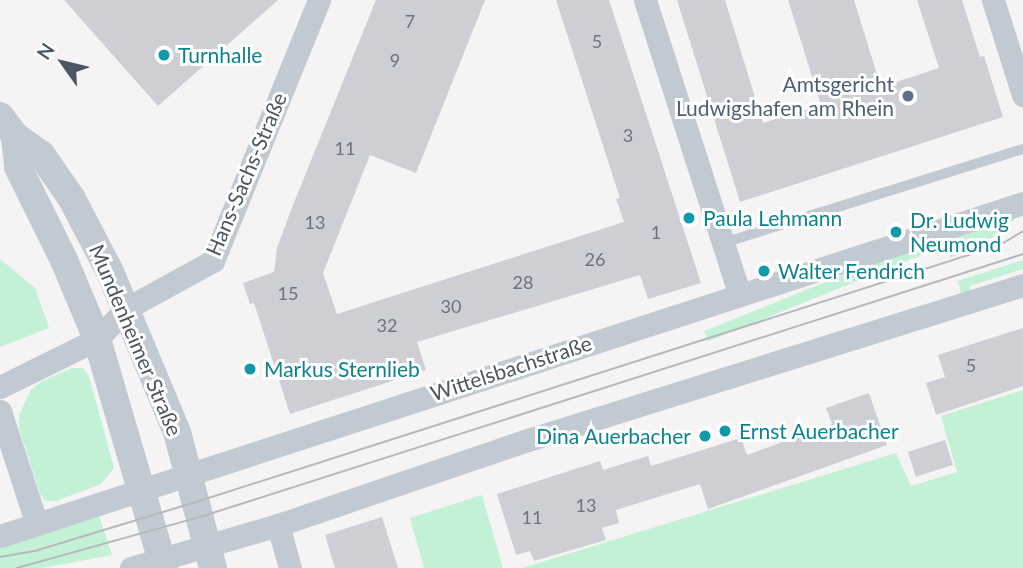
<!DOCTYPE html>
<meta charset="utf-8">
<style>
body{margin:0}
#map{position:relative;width:1023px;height:568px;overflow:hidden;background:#f5f3f3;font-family:Lato,sans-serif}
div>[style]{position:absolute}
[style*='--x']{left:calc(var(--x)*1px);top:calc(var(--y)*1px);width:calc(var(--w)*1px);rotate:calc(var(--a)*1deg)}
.green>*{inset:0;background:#c3f1d5;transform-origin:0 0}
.building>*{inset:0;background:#cdcfd5;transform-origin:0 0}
.service>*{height:10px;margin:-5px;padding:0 5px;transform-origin:5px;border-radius:5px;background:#c1cad2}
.minor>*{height:23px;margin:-11.5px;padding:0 11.5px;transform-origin:11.5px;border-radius:11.5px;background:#c1cad2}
.tertiary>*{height:28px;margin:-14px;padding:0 14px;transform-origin:14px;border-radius:14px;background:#c1cad2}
.tram>*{height:2px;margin:-1px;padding:0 1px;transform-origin:1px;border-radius:1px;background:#b5b8bd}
.dots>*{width:19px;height:19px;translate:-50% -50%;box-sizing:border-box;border:4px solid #fff;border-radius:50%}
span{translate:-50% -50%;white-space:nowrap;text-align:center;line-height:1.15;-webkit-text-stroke:6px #fff;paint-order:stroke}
.number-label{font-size:18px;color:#6b747e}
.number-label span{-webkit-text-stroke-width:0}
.culture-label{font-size:21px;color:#0d838f}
.left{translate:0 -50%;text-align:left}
.right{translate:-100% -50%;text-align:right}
.service-label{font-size:21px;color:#4e5e75}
.street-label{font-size:21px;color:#4a5661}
.north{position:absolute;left:28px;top:28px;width:70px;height:70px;-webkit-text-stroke:5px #fff;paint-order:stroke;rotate:304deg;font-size:19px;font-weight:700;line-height:28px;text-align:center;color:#4a5661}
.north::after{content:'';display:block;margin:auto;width:24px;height:32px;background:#4a5661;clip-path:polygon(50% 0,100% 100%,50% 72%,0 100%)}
</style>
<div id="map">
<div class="green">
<i style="clip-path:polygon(1015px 218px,995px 236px,950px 258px,945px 240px)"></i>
<i style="left:932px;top:239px;width:11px;height:246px;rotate:68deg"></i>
<i style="clip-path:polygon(0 259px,35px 288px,49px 328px,0 347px)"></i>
<i style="clip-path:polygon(1023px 260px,1023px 269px,970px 286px,971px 295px,962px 298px,958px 281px)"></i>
<i style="clip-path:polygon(73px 368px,83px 368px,89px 376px,114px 468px,101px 484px,56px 501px,45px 501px,40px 494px,19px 428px,19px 415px,31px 390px,42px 381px)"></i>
<i style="clip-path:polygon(1023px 390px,1023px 568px,522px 568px,896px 453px,911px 486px,957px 472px,941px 416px)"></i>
<i style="clip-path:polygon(482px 495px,503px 568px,424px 568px,410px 518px)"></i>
<i style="clip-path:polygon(99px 515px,112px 555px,43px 568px,0 568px,0 546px)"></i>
</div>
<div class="building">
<i style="clip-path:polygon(64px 0,278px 0,158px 106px)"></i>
<i style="clip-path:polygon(376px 0,485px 0,416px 173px,370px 155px,323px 273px,337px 314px,624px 222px,616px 199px,620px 198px,556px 0,609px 0,701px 283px,648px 299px,640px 275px,417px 342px,426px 370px,290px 414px,254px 303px,250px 304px,243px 283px,274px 272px,277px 248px,291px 210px)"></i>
<i style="clip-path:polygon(677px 0,725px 0,763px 123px,821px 105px,788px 0,854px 0,881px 87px,939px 68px,917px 0,962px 0,980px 57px,984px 56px,1003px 117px,740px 202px)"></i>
<i style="clip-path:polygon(1023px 328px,1023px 386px,936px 415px,926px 383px,945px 377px,938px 355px)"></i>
<i style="clip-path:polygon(869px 393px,887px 445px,708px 509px,700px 484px,616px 510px,619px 523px,602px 528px,606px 540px,534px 561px,530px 551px,516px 555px,497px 494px,600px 461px,603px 470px,648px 456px,651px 466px,741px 438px,747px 455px,832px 424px,826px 408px)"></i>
<i style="left:945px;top:440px;width:26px;height:39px;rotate:72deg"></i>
<i style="clip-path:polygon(382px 517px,398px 568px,335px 568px,325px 535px)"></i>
</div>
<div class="service">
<i style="--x:723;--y:243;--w:314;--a:-17.4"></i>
</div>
<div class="minor">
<i style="--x:645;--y:0;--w:308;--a:72.2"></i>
<i style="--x:993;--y:0;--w:100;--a:72.5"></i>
<i style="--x:0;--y:387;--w:108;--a:-26.3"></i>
<i style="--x:97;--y:339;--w:43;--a:-45.9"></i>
<i style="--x:127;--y:308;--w:98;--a:-28.7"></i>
<i style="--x:213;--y:261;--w:282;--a:-67.9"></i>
<i style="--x:0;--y:411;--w:117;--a:72"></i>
<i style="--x:278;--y:525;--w:45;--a:74.4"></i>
<i style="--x:0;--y:536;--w:1076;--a:-18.03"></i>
<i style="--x:131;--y:568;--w:153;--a:-16.3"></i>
<i style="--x:278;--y:525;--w:264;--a:-18.8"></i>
<i style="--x:528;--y:440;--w:519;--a:-17.39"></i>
</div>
<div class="tertiary">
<i style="--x:0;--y:116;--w:25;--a:53"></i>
<i style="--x:15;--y:136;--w:32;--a:35"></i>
<i style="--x:41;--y:154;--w:55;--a:55.4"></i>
<i style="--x:72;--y:199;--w:82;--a:62.5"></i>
<i style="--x:110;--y:272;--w:173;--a:67.3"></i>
<i style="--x:177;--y:432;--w:141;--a:75.2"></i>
<i style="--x:15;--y:136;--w:31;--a:84"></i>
<i style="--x:18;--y:167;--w:104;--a:63.7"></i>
<i style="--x:64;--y:260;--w:86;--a:67.3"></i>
<i style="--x:97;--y:339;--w:239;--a:73.7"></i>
</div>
<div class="tram">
<i style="--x:0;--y:557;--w:39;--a:-10"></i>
<i style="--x:38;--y:550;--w:165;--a:-16.9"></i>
<i style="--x:196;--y:502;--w:844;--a:-17.73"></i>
<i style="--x:1000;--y:245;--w:27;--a:-31"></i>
<i style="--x:17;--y:568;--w:190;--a:-15.6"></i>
<i style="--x:200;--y:517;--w:864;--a:-17.72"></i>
</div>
<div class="dots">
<i style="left:164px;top:55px;background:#0f9aa8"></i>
<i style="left:908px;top:96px;background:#5c6f8a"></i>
<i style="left:689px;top:218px;background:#0f9aa8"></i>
<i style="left:896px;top:232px;background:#0f9aa8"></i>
<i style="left:764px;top:271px;background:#0f9aa8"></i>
<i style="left:250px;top:369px;background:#0f9aa8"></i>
<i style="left:725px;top:431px;background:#0f9aa8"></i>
<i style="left:705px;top:436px;background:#0f9aa8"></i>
</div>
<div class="number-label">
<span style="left:410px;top:21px">7</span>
<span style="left:597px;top:41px">5</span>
<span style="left:395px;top:60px">9</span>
<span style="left:628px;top:135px">3</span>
<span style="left:345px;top:148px">11</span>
<span style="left:315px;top:222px">13</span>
<span style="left:656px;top:232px">1</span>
<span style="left:595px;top:259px">26</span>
<span style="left:523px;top:282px">28</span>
<span style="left:288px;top:293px">15</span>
<span style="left:451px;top:306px">30</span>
<span style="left:387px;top:325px">32</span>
<span style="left:971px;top:365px">5</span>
<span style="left:586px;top:505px">13</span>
<span style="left:532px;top:517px">11</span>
</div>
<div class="culture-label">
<span class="left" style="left:178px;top:55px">Turnhalle</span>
<span class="left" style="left:703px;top:218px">Paula Lehmann</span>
<span class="left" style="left:910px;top:232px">Dr. Ludwig<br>Neumond</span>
<span class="left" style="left:778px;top:271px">Walter Fendrich</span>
<span class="left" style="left:264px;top:369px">Markus Sternlieb</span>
<span class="left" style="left:739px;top:431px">Ernst Auerbacher</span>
<span class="right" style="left:691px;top:436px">Dina Auerbacher</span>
</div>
<div class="service-label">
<span class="right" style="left:894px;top:96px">Amtsgericht<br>Ludwigshafen am Rhein</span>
</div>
<div class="street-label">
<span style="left:246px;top:174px;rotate:-67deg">Hans-Sachs-Straße</span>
<span style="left:136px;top:340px;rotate:67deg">Mundenheimer Straße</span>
<span style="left:511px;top:368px;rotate:-18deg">Wittelsbachstraße</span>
</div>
<div class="north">N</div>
</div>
